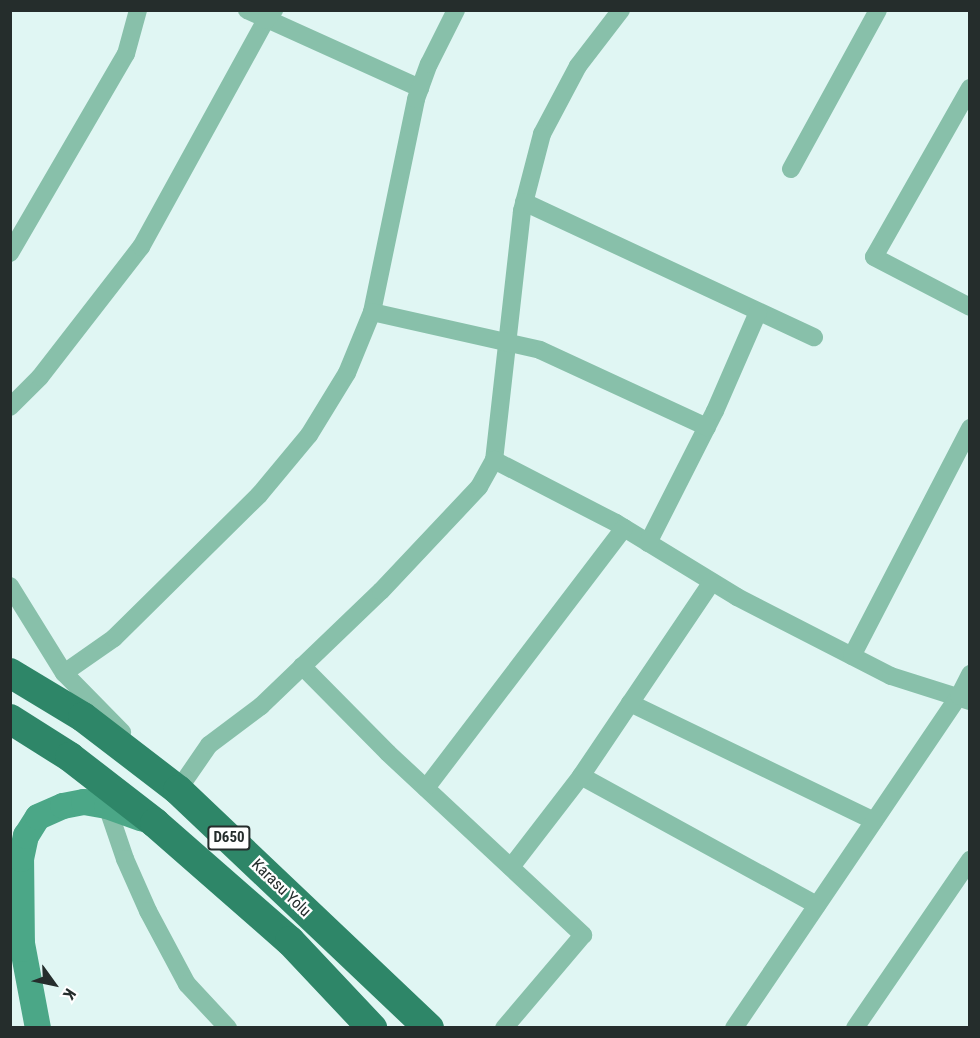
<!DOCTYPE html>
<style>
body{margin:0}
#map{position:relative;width:980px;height:1038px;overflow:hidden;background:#e0f6f3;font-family:"Roboto Condensed",sans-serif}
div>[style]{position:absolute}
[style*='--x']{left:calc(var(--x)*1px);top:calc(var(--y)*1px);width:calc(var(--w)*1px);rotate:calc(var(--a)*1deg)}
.minor>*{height:18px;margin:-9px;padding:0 9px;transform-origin:9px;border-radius:9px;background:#88c0aa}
.secondary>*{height:26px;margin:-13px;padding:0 13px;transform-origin:13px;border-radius:13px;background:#4ba787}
.trunk>*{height:30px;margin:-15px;padding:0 15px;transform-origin:15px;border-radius:15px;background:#2e8668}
span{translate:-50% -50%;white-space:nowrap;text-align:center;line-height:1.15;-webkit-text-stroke:4.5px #fff;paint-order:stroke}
.shield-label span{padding:2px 4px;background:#fff;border:2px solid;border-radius:4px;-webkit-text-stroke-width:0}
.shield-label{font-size:15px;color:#252d2c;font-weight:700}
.street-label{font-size:16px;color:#252d2c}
.frame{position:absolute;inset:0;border:12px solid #252d2c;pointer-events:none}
.north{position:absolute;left:24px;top:954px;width:60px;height:60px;-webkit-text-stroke:4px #fff;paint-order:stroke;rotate:123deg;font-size:16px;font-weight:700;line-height:24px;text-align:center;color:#252d2c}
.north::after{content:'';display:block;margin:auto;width:21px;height:27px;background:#252d2c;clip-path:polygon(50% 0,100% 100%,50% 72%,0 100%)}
</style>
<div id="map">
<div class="minor">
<i style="--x:247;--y:10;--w:190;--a:24.3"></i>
<i style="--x:621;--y:10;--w:71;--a:127.5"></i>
<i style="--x:578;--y:66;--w:77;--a:117.9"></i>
<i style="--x:542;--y:134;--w:80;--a:104.6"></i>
<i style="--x:522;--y:211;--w:251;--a:96.4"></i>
<i style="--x:494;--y:460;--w:137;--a:27.3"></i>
<i style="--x:616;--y:523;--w:142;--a:31.4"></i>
<i style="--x:737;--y:597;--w:173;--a:27.2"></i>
<i style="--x:891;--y:676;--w:83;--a:17.6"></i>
<i style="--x:970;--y:88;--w:194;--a:119.6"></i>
<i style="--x:874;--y:257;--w:108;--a:27.5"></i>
<i style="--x:791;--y:169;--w:181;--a:-61.3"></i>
<i style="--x:524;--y:202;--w:320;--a:25"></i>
<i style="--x:10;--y:253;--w:230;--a:-59.8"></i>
<i style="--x:126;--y:54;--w:46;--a:-74.7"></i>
<i style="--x:372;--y:312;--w:217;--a:-78.3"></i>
<i style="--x:416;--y:99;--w:37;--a:-70"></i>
<i style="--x:429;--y:64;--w:60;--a:-63.4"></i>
<i style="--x:10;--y:407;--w:42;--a:-45"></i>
<i style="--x:40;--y:377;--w:165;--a:-52.2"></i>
<i style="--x:141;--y:247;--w:259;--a:-61.2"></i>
<i style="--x:266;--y:20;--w:13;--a:-51"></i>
<i style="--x:648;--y:543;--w:148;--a:-63.1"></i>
<i style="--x:715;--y:411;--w:108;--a:-66.5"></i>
<i style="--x:10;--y:586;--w:102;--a:58.2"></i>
<i style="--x:64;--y:673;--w:83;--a:45.5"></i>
<i style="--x:852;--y:656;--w:257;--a:-62.6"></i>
<i style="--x:302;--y:666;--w:122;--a:45.3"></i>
<i style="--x:388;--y:753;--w:267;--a:43"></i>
<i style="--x:583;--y:935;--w:122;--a:130.3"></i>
<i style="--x:64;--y:673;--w:61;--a:-35"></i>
<i style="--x:114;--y:638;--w:204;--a:-44.6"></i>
<i style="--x:259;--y:495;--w:78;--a:-50.2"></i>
<i style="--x:309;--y:435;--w:73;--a:-58.5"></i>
<i style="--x:347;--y:373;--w:66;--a:-67.7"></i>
<i style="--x:372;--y:312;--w:172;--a:12.7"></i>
<i style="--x:540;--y:350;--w:184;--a:24.8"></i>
<i style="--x:630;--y:703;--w:271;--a:25.8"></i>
<i style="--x:581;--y:776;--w:269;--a:28.7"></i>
<i style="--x:172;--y:784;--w:8;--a:45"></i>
<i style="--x:178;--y:790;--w:55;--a:-55.4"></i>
<i style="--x:209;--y:745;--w:65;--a:-36.9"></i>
<i style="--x:261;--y:706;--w:166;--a:-43.8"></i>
<i style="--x:381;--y:591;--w:143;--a:-46.7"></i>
<i style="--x:479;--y:487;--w:31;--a:-61"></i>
<i style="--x:426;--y:788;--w:327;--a:-52.7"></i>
<i style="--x:107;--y:806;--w:56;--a:71.2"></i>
<i style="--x:125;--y:859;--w:57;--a:66.1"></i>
<i style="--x:148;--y:911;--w:83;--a:61.9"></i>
<i style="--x:187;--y:984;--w:60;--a:47"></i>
<i style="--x:511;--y:867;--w:115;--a:-52.4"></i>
<i style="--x:581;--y:776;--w:234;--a:-56"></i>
<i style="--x:734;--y:1028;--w:401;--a:-55.9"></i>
<i style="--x:959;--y:696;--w:25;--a:-63"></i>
<i style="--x:855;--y:1028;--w:204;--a:-55.6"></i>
</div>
<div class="secondary">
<i style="--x:20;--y:933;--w:97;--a:79.3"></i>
<i style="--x:22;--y:949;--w:90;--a:-90.6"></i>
<i style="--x:21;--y:859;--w:24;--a:-78"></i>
<i style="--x:26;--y:836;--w:22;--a:-58"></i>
<i style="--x:38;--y:817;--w:27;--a:-24"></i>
<i style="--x:63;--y:806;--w:21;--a:-11"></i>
<i style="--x:84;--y:802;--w:23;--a:10"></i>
<i style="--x:107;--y:806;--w:37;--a:20"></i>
</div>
<div class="trunk">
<i style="--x:10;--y:673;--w:85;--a:31.1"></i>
<i style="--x:83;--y:717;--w:120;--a:37.5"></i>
<i style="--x:178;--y:790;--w:346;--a:43.5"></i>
<i style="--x:10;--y:719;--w:71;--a:32.3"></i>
<i style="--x:70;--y:757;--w:108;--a:37.8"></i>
<i style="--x:155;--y:823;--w:179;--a:41.2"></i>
<i style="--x:290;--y:941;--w:120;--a:46.7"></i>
</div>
<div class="shield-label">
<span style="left:229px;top:838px">D650</span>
</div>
<div class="street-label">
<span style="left:281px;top:888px;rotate:44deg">Karasu Yolu</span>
</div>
<div class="frame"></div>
<div class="north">K</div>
</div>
